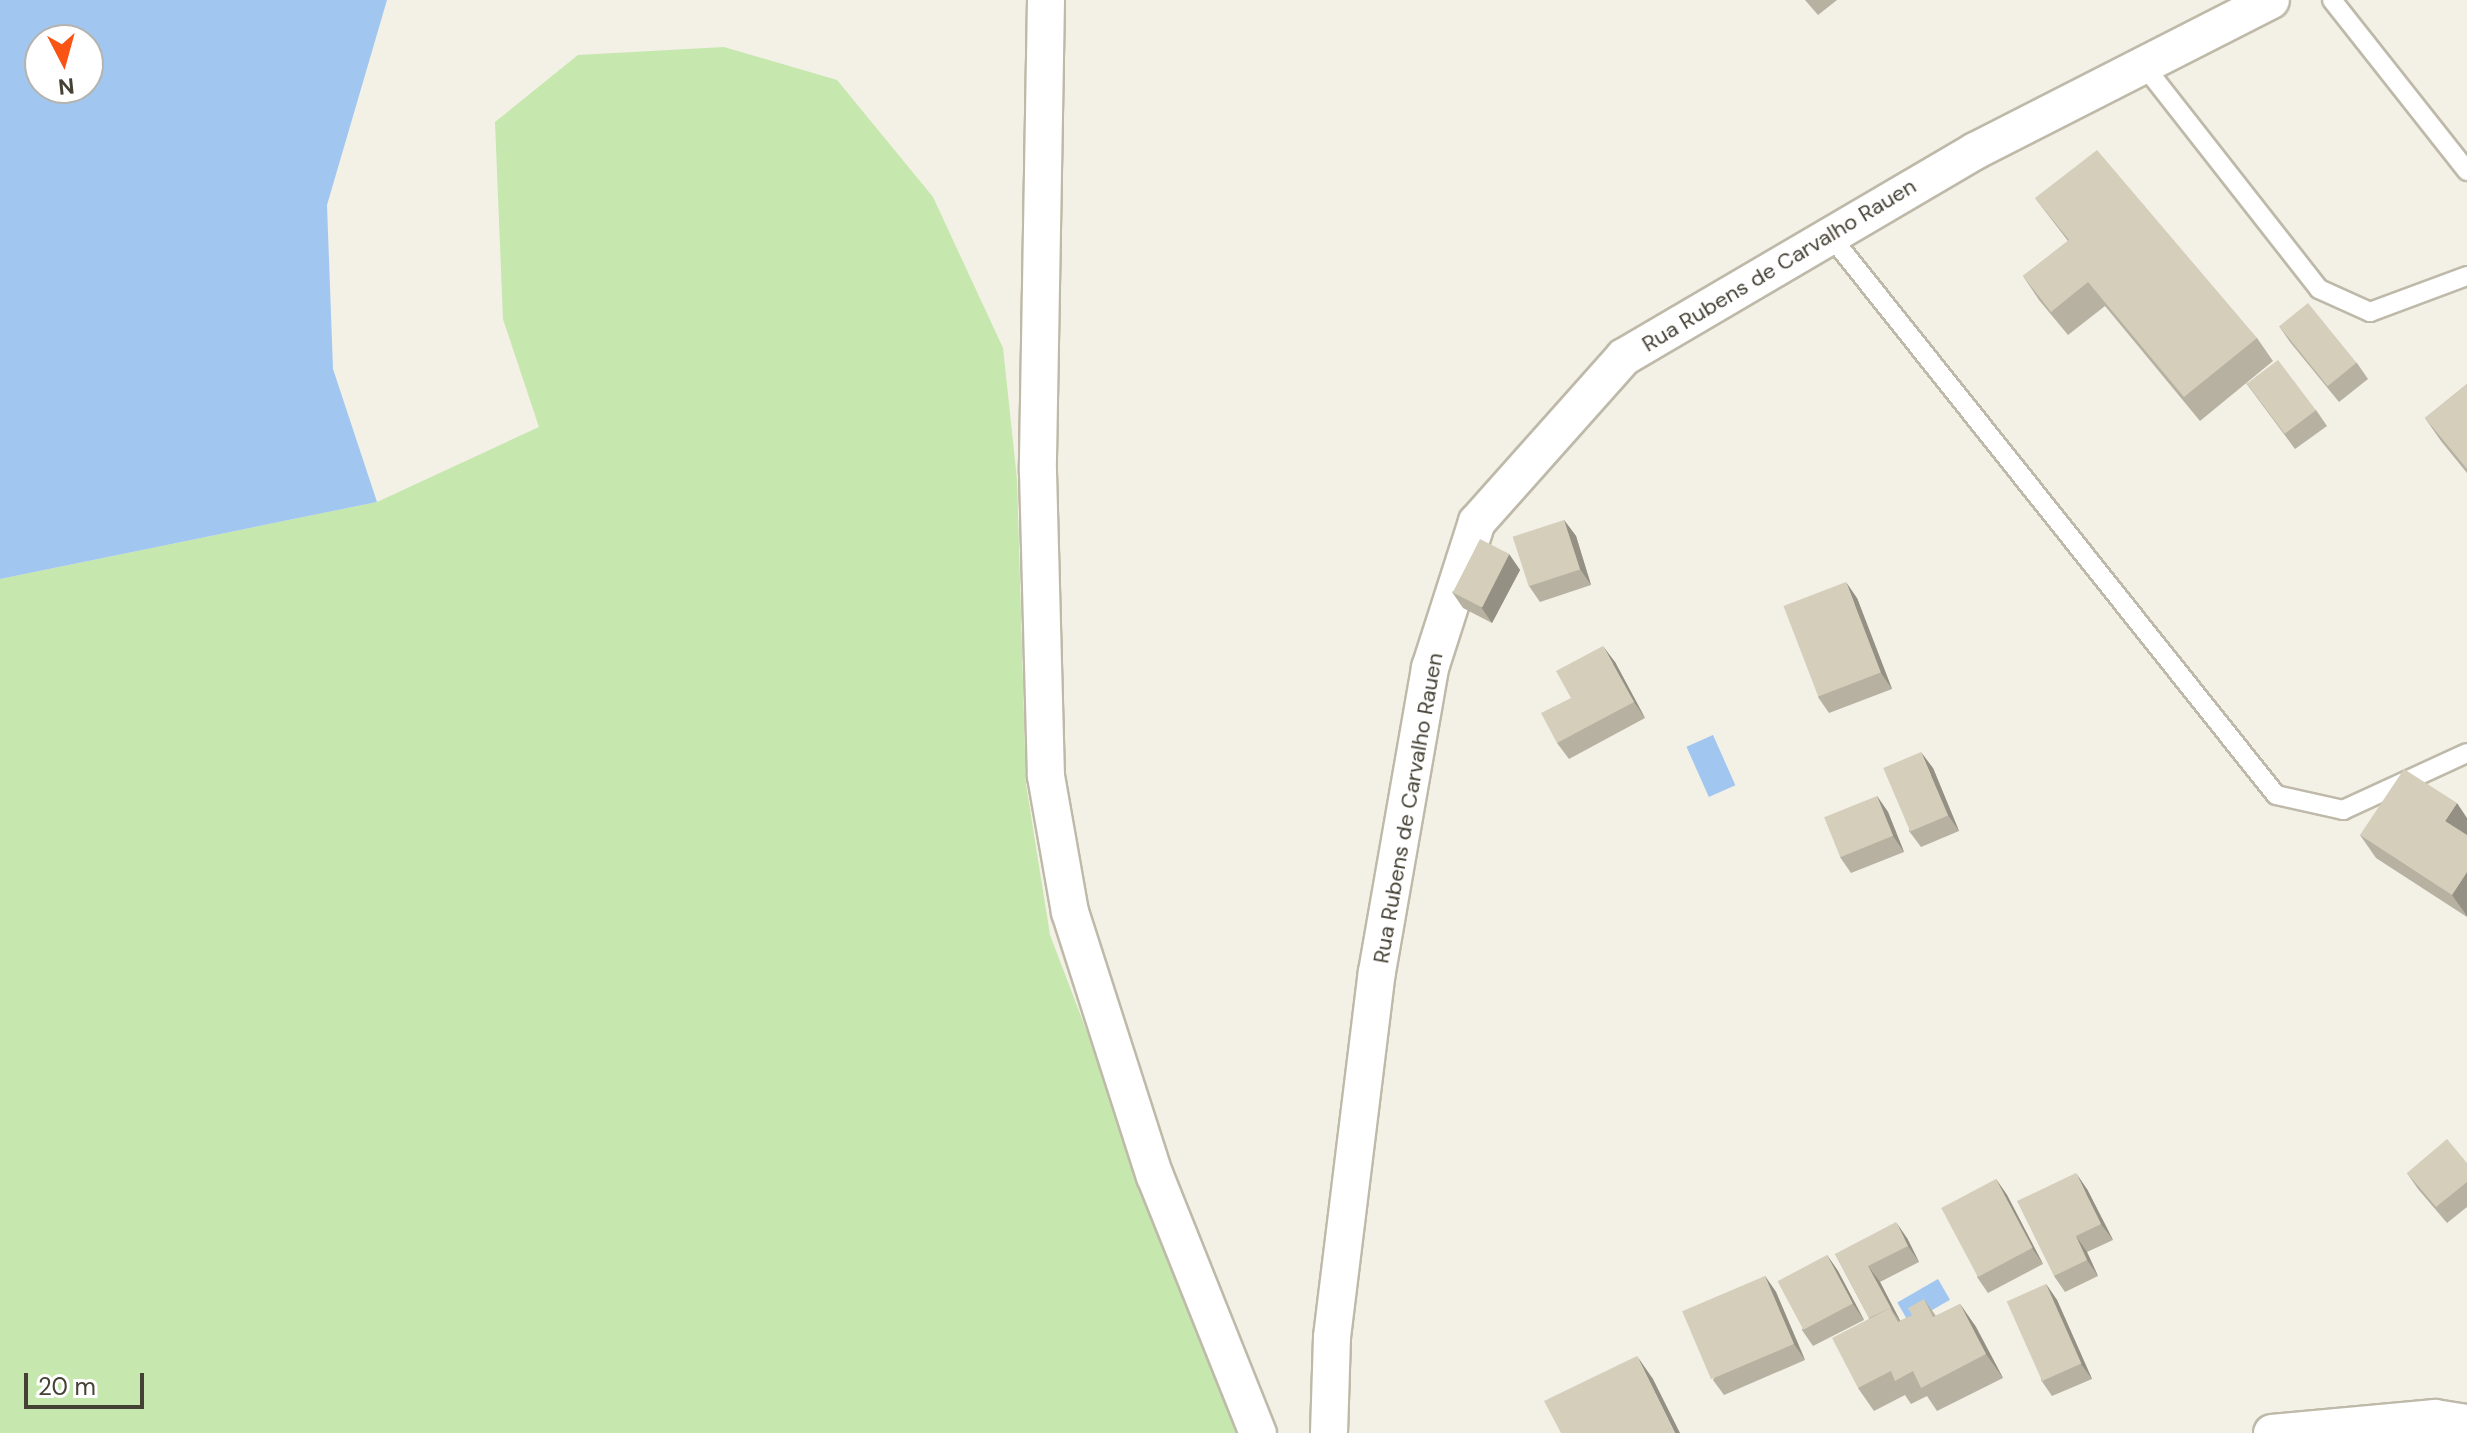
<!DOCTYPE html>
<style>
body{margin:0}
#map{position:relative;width:2467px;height:1433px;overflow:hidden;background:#f3f0e6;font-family:"DM Sans",sans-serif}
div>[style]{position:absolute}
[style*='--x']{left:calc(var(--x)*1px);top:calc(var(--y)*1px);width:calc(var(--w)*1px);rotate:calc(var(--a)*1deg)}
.green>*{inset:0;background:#c6e7ae}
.water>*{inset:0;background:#a1c6f0;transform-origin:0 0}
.roads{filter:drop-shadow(2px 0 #beb9a8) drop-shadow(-2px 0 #beb9a8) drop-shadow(0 2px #beb9a8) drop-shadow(0 -2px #beb9a8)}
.service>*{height:18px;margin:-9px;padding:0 9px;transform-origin:9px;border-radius:9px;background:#fff}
.minor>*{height:36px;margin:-18px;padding:0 18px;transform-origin:18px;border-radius:18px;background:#fff}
.wall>*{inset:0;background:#b6b1a1}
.shaded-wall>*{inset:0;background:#949083}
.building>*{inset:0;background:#d4cebb;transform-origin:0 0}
span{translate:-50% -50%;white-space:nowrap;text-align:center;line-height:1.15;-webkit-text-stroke:6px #fff;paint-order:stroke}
.street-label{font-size:22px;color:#454135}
.north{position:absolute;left:24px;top:24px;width:80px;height:80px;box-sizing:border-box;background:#fff;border:2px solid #b5b3ae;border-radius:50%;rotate:174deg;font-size:22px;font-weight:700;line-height:32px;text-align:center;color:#454135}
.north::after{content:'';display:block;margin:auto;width:28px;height:36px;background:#fa5415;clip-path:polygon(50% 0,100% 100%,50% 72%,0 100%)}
.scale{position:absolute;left:24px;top:1373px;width:120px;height:36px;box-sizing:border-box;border:4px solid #454135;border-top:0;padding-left:10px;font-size:24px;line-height:28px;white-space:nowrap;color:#454135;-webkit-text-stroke:6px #fff;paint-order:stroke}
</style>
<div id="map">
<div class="green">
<i style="clip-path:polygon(724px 47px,837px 80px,933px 197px,1003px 348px,1017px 479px,1026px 784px,1050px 935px,1240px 1433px,0 1433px,0 579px,377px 502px,539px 427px,503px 319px,495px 122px,578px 55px)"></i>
</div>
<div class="water">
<i style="clip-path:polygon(evenodd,0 0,387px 0,327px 205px,333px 369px,377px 502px,0 579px,0 0,88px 40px,88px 88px,40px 88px,40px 40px,88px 40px)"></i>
<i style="left:1713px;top:735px;width:55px;height:29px;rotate:66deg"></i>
<i style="left:1938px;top:1279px;width:24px;height:47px;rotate:60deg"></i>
</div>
<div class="roads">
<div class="service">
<i style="--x:2332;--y:0;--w:218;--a:51.7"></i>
<i style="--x:2145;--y:67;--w:282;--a:51.9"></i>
<i style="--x:2319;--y:289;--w:56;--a:24.3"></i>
<i style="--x:2370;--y:312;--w:103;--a:-20.4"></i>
<i style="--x:1829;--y:234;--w:717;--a:51.45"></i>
<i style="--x:2276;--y:795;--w:69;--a:12.6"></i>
<i style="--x:2343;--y:810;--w:136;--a:-24.7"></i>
</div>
<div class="minor">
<i style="--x:1046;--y:0;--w:472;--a:91"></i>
<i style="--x:1038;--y:472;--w:304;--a:88.5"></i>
<i style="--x:1046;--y:776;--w:138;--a:80"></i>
<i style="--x:1070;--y:912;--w:277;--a:72.2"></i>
<i style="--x:1155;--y:1176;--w:277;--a:68.2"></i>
<i style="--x:1329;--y:1433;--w:96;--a:-88.2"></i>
<i style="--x:1332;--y:1337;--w:368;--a:-83"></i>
<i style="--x:1377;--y:972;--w:309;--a:-80.1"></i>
<i style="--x:1430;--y:668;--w:153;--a:-72.2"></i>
<i style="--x:1477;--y:522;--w:221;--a:-48.3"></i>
<i style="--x:1624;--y:357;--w:407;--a:-30.4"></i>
<i style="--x:1975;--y:151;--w:332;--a:-27"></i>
<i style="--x:2272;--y:1433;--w:164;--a:-5.3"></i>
<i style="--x:2435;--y:1418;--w:32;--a:9"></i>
</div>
</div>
<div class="wall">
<i style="clip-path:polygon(1805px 0,1837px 0,1818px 15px)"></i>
<i style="clip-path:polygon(2035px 198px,2257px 338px,2273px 361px,2200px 421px,2105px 306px,2068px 335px,2039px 300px,2023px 276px,2068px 241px)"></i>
<i style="clip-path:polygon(2279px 326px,2357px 363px,2368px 379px,2339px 402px,2290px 342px)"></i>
<i style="clip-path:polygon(2246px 383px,2316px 410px,2327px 426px,2295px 449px)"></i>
<i style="clip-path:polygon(2467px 384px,2467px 473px,2441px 441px,2425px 418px)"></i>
<i style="clip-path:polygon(1564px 520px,1576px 536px,1591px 585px,1540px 602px,1529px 586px)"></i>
<i style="clip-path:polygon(1509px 554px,1520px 570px,1492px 623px,1463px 608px,1452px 592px)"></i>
<i style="clip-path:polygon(1857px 598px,1892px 689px,1829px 713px,1818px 697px)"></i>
<i style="clip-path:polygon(1615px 662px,1645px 718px,1569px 759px,1557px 743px)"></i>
<i style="clip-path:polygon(1933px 768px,1959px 831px,1921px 847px,1909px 831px)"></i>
<i style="clip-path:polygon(1877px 796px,1888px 812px,1904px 852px,1851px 873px,1840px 857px)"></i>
<i style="clip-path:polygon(2467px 818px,2467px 917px,2376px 858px,2360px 835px)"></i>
<i style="clip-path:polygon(2467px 1163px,2467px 1207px,2447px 1223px,2418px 1189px,2407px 1173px)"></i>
<i style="clip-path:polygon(1996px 1179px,2007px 1195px,2043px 1264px,1988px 1293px,1977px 1277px)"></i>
<i style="clip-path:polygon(2087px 1189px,2113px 1240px,2087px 1252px,2098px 1276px,2065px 1292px,2054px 1276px)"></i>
<i style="clip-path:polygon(1907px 1238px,1919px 1262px,1880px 1282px,1900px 1321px,1912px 1315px,1924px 1299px,1936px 1316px,1960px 1304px,1976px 1327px,2003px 1378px,1937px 1411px,1927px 1396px,1911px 1404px,1905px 1395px,1874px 1411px,1858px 1388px,1869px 1318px,1835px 1254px)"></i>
<i style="clip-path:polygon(1827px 1255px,1838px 1271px,1864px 1320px,1813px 1346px,1802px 1330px)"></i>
<i style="clip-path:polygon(1765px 1276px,1776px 1292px,1805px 1360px,1724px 1395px,1713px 1380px)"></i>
<i style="clip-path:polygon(2046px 1284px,2057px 1300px,2092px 1379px,2052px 1396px,2041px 1380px)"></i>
</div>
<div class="shaded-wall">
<i style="clip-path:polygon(1564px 520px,1576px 536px,1591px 585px,1580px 569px)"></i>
<i style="clip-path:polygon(1509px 554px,1520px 570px,1492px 623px,1481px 607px)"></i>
<i style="clip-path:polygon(1846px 582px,1857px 598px,1892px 689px,1881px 673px)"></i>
<i style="clip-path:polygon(1603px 646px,1615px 662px,1645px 718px,1634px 702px)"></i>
<i style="clip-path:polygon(1921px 752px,1933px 768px,1959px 831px,1948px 815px)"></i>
<i style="clip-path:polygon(1877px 796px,1888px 812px,1904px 852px,1893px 836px)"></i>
<i style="clip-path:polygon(2457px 803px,2467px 818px,2467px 836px,2445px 821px)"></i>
<i style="clip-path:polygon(2467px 872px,2467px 916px,2452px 895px)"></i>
<i style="clip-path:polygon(2076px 1173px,2087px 1189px,2113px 1240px,2101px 1224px)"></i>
<i style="clip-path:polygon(1996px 1179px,2007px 1195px,2043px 1264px,2032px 1248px)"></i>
<i style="clip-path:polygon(1896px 1222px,1907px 1238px,1919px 1262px,1908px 1246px)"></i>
<i style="clip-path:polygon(2076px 1236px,2087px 1252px,2098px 1276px,2087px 1260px)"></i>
<i style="clip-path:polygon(1827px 1255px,1838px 1271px,1864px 1320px,1853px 1304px)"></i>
<i style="clip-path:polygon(1868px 1266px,1880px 1282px,1903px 1326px,1892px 1310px)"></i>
<i style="clip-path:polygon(1765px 1276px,1776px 1292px,1805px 1360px,1794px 1344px)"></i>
<i style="clip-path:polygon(2046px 1284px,2057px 1300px,2092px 1379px,2081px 1364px)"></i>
<i style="clip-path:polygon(1960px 1304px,1976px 1327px,2003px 1378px,1986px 1354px)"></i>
<i style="clip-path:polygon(1637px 1356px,1653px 1379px,1680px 1433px,1675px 1433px)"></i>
</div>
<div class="building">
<i style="clip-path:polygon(2097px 150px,2257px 338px,2184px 397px,2088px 282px,2051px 312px,2023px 276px,2069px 240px,2035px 198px)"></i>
<i style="left:2308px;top:303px;width:77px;height:37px;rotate:51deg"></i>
<i style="left:2278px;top:360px;width:63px;height:39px;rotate:53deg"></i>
<i style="clip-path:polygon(2467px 384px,2467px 469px,2425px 418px)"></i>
<i style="left:1564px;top:520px;width:52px;height:54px;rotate:72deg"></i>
<i style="left:1480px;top:539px;width:33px;height:60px;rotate:27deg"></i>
<i style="left:1846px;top:582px;width:97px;height:67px;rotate:69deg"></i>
<i style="clip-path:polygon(1603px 646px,1634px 702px,1557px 743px,1541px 713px,1571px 698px,1556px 671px)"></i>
<i style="left:1921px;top:752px;width:69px;height:41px;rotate:67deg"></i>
<i style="clip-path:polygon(2404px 769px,2457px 803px,2445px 821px,2467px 835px,2467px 872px,2452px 895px,2360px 835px)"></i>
<i style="left:1877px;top:796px;width:43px;height:57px;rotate:68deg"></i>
<i style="clip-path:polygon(2447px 1139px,2467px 1163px,2467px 1182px,2436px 1207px,2407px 1173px)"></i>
<i style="clip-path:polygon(2076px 1173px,2101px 1224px,2076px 1236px,2087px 1260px,2054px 1276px,2017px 1201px)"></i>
<i style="left:1996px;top:1179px;width:78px;height:62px;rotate:62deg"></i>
<i style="clip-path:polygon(1896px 1222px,1908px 1246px,1868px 1266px,1892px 1310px,1890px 1308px,1869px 1318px,1835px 1254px)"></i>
<i style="left:1827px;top:1255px;width:55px;height:56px;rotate:62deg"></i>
<i style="left:1765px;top:1276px;width:74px;height:90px;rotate:67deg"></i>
<i style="left:2046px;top:1284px;width:87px;height:43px;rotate:66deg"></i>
<i style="clip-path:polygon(1924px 1299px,1933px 1317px,1960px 1304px,1986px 1354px,1921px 1388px,1913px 1371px,1895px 1381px,1891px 1371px,1858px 1388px,1832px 1338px,1890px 1308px,1898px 1322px,1912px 1315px,1908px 1308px)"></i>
<i style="clip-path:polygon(1637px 1356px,1675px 1433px,1561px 1433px,1544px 1401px)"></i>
</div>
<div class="street-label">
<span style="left:1779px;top:265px;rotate:-31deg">Rua Rubens de Carvalho Rauen</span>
<span style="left:1408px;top:808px;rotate:-80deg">Rua Rubens de Carvalho Rauen</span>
</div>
<div class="north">N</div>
<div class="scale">20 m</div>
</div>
